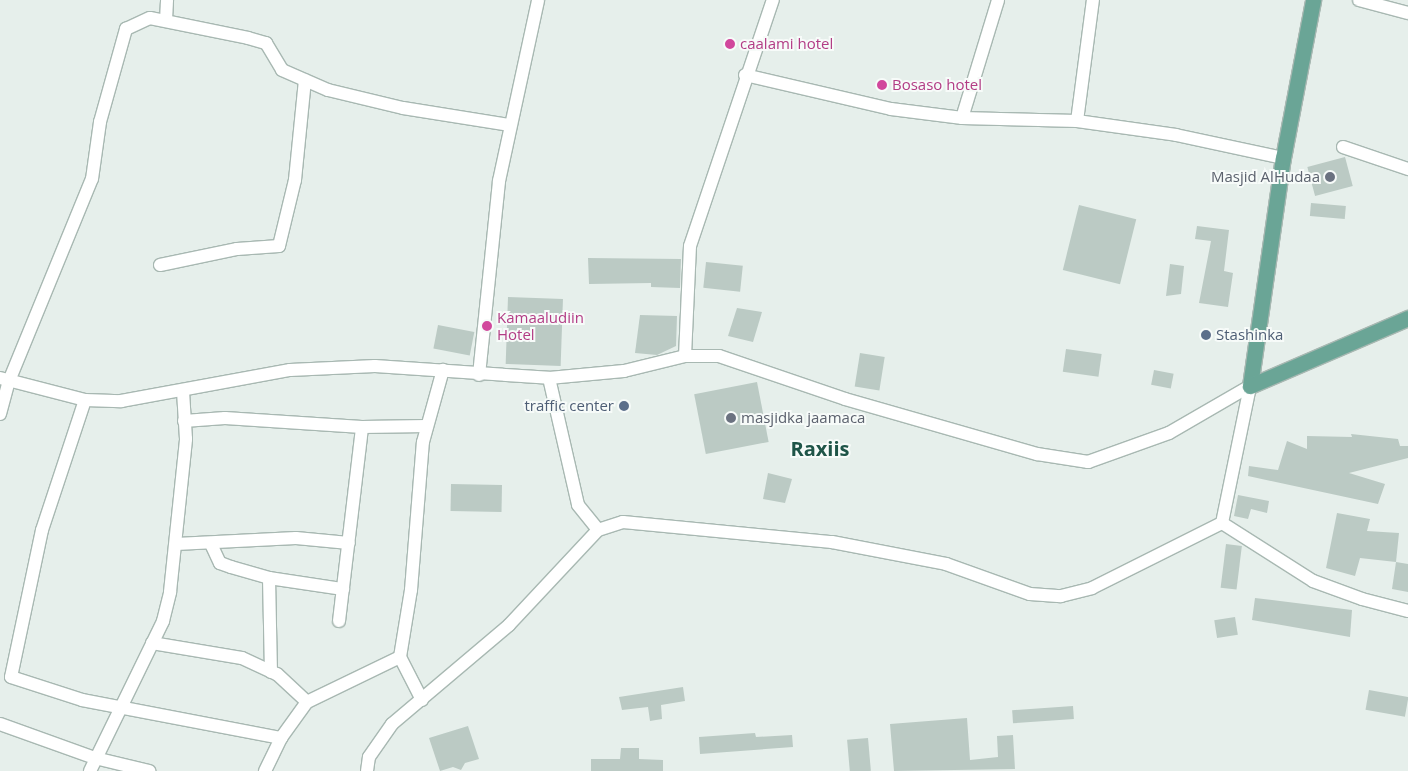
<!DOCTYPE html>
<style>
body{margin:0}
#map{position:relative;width:1408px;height:771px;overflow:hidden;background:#e6efeb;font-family:"Open Sans",sans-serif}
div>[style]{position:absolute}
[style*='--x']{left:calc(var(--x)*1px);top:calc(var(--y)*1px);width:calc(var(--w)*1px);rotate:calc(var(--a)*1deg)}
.building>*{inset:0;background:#bbcac4;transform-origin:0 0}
.roads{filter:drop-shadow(1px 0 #a8b8b2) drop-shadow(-1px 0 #a8b8b2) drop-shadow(0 1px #a8b8b2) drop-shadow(0 -1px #a8b8b2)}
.minor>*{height:12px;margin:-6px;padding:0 6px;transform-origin:6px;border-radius:6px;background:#fff}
.major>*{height:15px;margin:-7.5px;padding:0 7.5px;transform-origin:7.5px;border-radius:7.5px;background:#6aa596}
.dots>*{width:14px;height:14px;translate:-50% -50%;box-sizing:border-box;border:2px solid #f7fbf9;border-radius:50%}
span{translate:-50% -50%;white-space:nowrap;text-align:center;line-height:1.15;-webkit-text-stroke:4px #f7fbf9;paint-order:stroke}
.hotel-label{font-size:15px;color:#b23c85}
.left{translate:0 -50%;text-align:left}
.worship-label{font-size:15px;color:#5b616d}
.right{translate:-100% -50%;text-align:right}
.service-label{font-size:15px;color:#4e5e75}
.district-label{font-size:20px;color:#1f5548;font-weight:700}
</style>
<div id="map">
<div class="building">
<i style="left:1345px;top:157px;width:30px;height:39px;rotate:75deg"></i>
<i style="left:1311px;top:203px;width:35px;height:13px;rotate:5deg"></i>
<i style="left:1079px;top:205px;width:59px;height:67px;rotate:14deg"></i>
<i style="clip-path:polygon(1197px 226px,1229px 230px,1224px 271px,1233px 273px,1228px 307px,1199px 303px,1211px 241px,1195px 239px)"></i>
<i style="clip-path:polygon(588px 258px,681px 259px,680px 288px,651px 287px,651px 283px,589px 284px)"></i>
<i style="left:706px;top:262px;width:37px;height:26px;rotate:6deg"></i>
<i style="clip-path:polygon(1170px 264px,1184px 266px,1181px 294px,1166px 296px)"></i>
<i style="left:508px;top:297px;width:55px;height:67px;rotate:2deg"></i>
<i style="clip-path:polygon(737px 308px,762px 312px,753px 342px,728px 336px)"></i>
<i style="clip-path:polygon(640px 315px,677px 316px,676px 346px,657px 355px,635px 353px)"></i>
<i style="left:438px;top:325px;width:37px;height:24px;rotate:11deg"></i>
<i style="left:1066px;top:349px;width:36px;height:23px;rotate:8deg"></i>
<i style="left:860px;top:353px;width:25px;height:34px;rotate:9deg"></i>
<i style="left:1154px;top:370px;width:20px;height:15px;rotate:11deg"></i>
<i style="left:757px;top:382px;width:61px;height:64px;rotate:79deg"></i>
<i style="clip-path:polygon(1351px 434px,1398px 439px,1400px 446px,1408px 446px,1408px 458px,1349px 473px,1385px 484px,1378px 504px,1248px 476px,1249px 466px,1278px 470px,1287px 441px,1307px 449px,1307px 436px,1352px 437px)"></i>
<i style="clip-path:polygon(768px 473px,792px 479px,785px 503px,763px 499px)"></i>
<i style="left:451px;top:484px;width:51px;height:27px;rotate:1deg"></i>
<i style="clip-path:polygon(1238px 495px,1269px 501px,1267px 513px,1251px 509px,1248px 519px,1234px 516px)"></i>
<i style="clip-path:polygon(1337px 513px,1370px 519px,1367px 531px,1399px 533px,1396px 562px,1360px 558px,1355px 576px,1326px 568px)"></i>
<i style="left:1226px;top:544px;width:16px;height:44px;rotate:7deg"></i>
<i style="clip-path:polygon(1396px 562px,1408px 564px,1408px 592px,1392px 589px)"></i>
<i style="clip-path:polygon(1255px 598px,1352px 610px,1350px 637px,1252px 620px)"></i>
<i style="left:1235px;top:617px;width:18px;height:21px;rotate:81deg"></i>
<i style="clip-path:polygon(683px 687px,685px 701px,661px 705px,662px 719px,650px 721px,648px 707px,622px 710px,619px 697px)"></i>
<i style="left:1369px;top:690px;width:40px;height:20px;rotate:10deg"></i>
<i style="left:1073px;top:706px;width:13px;height:61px;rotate:86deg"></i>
<i style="clip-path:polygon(967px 718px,970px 760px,998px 757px,997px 736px,1013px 735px,1015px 769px,894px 771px,890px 724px)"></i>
<i style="clip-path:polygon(468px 726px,479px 759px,465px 763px,461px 770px,453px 767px,440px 771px,429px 738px)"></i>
<i style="clip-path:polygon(755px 733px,756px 737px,792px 735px,793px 747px,700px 754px,699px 737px)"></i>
<i style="left:868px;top:738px;width:33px;height:21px;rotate:85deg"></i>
<i style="clip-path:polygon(621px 748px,639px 748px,639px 759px,663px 760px,663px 771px,591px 771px,591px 759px,620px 759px)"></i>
</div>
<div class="roads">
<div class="minor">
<i style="--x:1359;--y:0;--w:51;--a:14.9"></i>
<i style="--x:166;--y:20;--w:20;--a:-87"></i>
<i style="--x:745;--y:75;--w:150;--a:13.1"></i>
<i style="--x:891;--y:109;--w:72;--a:7.2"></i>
<i style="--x:962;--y:118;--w:115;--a:1.5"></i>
<i style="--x:1077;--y:121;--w:100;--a:8"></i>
<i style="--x:1176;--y:135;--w:109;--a:12.1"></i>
<i style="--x:962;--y:118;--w:123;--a:-73"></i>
<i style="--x:1077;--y:121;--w:122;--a:-82.5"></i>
<i style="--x:1343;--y:147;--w:69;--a:18.7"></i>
<i style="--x:160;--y:265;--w:79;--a:-11.7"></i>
<i style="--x:237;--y:249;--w:42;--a:-4.1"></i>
<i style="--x:279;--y:246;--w:68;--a:-76.4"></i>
<i style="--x:295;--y:180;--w:100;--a:-84.3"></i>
<i style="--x:685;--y:356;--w:110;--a:-87.4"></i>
<i style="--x:690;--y:246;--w:260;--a:-71.4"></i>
<i style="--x:479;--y:375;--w:195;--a:-84.1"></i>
<i style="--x:499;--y:181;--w:185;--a:-77.8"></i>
<i style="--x:0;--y:378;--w:88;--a:14.5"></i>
<i style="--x:85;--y:400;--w:36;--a:2"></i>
<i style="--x:121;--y:401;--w:172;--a:-10.4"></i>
<i style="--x:290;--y:370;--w:85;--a:-2.7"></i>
<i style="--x:375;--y:366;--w:174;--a:3.9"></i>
<i style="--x:549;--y:378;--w:75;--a:-5.3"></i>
<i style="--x:624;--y:371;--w:63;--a:-13.8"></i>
<i style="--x:685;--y:356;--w:34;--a:0"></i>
<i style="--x:719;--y:356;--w:133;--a:18.8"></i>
<i style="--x:845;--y:399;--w:200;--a:16"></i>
<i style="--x:1037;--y:454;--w:52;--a:8.9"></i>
<i style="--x:1088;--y:462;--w:86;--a:-19.7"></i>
<i style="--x:1169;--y:433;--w:94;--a:-30.1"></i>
<i style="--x:549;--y:378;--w:130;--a:77.1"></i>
<i style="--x:578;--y:505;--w:32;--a:51"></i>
<i style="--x:85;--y:400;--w:137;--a:108.3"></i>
<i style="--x:42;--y:530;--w:150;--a:101.9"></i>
<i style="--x:11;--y:677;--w:75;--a:17.9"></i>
<i style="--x:82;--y:700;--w:203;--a:10.8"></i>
<i style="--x:0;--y:414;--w:34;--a:-75"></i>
<i style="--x:9;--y:381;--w:218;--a:-67.7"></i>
<i style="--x:92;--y:179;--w:58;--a:-82"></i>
<i style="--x:100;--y:122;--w:97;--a:-74.4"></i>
<i style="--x:126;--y:29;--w:26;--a:-25"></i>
<i style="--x:150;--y:18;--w:100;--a:11.5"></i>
<i style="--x:248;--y:38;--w:19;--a:16"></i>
<i style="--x:266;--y:43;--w:31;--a:59"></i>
<i style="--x:282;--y:70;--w:50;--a:23.5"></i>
<i style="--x:328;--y:90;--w:77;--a:13.5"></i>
<i style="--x:403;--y:108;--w:107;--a:9.1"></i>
<i style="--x:184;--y:421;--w:41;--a:-4.2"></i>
<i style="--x:225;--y:418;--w:137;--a:3.8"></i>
<i style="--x:362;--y:427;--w:65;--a:-0.9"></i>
<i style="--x:1222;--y:523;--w:108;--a:32.5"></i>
<i style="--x:1313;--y:581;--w:52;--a:20.2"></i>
<i style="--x:1362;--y:599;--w:48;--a:14.6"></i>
<i style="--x:1222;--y:523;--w:140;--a:-78.4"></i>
<i style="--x:176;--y:544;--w:120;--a:-2.9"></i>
<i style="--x:296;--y:538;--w:53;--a:5.4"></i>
<i style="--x:211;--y:544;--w:21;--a:65"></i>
<i style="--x:220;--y:563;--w:12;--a:20"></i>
<i style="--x:231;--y:567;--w:40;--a:16"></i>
<i style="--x:269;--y:578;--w:75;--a:8.5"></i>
<i style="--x:269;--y:578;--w:94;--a:88.8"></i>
<i style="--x:339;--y:621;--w:195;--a:-83.2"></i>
<i style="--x:152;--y:643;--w:91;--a:9.5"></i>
<i style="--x:242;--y:658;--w:38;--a:25"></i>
<i style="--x:277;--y:674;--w:41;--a:43"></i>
<i style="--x:422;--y:700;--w:48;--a:-117.1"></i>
<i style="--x:400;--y:657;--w:68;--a:-80.7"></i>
<i style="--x:411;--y:590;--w:148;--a:-85.4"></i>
<i style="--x:423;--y:442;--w:75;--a:-74.5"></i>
<i style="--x:0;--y:724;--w:101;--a:19.7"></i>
<i style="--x:95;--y:758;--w:56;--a:13.5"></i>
<i style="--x:90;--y:771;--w:167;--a:-64"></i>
<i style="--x:163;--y:621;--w:30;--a:-76"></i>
<i style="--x:170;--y:592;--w:154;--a:-84"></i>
<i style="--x:186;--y:439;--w:48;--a:-93.6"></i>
<i style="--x:265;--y:771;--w:37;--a:-64"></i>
<i style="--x:281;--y:738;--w:44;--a:-54.2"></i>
<i style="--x:307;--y:702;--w:103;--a:-25.8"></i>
<i style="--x:367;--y:771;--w:14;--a:-82"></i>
<i style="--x:369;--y:757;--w:40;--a:-55.1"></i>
<i style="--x:392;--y:724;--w:153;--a:-40.2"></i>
<i style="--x:509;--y:625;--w:130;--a:-46.9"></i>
<i style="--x:598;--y:530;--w:26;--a:-18"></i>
<i style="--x:623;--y:522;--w:210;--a:5.5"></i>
<i style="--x:832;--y:542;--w:116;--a:10.9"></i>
<i style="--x:946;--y:564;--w:89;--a:19.7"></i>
<i style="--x:1030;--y:594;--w:31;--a:4"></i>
<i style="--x:1061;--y:596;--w:32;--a:-14"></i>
<i style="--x:1092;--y:588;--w:145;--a:-26.6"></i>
</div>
<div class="major">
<i style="--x:1250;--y:386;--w:230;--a:-81.8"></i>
<i style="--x:1283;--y:158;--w:161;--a:-79.2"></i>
<i style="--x:1250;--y:386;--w:172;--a:-23.3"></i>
</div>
</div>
<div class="dots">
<i style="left:730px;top:44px;background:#d1479c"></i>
<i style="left:882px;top:85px;background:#d1479c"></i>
<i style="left:1330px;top:177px;background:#6b7280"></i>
<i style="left:487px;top:326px;background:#d1479c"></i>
<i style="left:1206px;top:335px;background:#5c6f8a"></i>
<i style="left:624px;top:406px;background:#5c6f8a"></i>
<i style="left:731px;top:418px;background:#6b7280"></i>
</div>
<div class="hotel-label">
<span class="left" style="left:740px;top:44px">caalami hotel</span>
<span class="left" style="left:892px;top:85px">Bosaso hotel</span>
<span class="left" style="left:497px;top:326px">Kamaaludiin<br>Hotel</span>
</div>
<div class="worship-label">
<span class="right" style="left:1320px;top:177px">Masjid AlHudaa</span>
<span class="left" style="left:741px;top:418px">masjidka jaamaca</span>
</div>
<div class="service-label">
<span class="left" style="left:1216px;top:335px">Stashinka</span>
<span class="right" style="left:614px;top:406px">traffic center</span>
</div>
<div class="district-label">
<span style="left:820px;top:448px">Raxiis</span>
</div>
</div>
